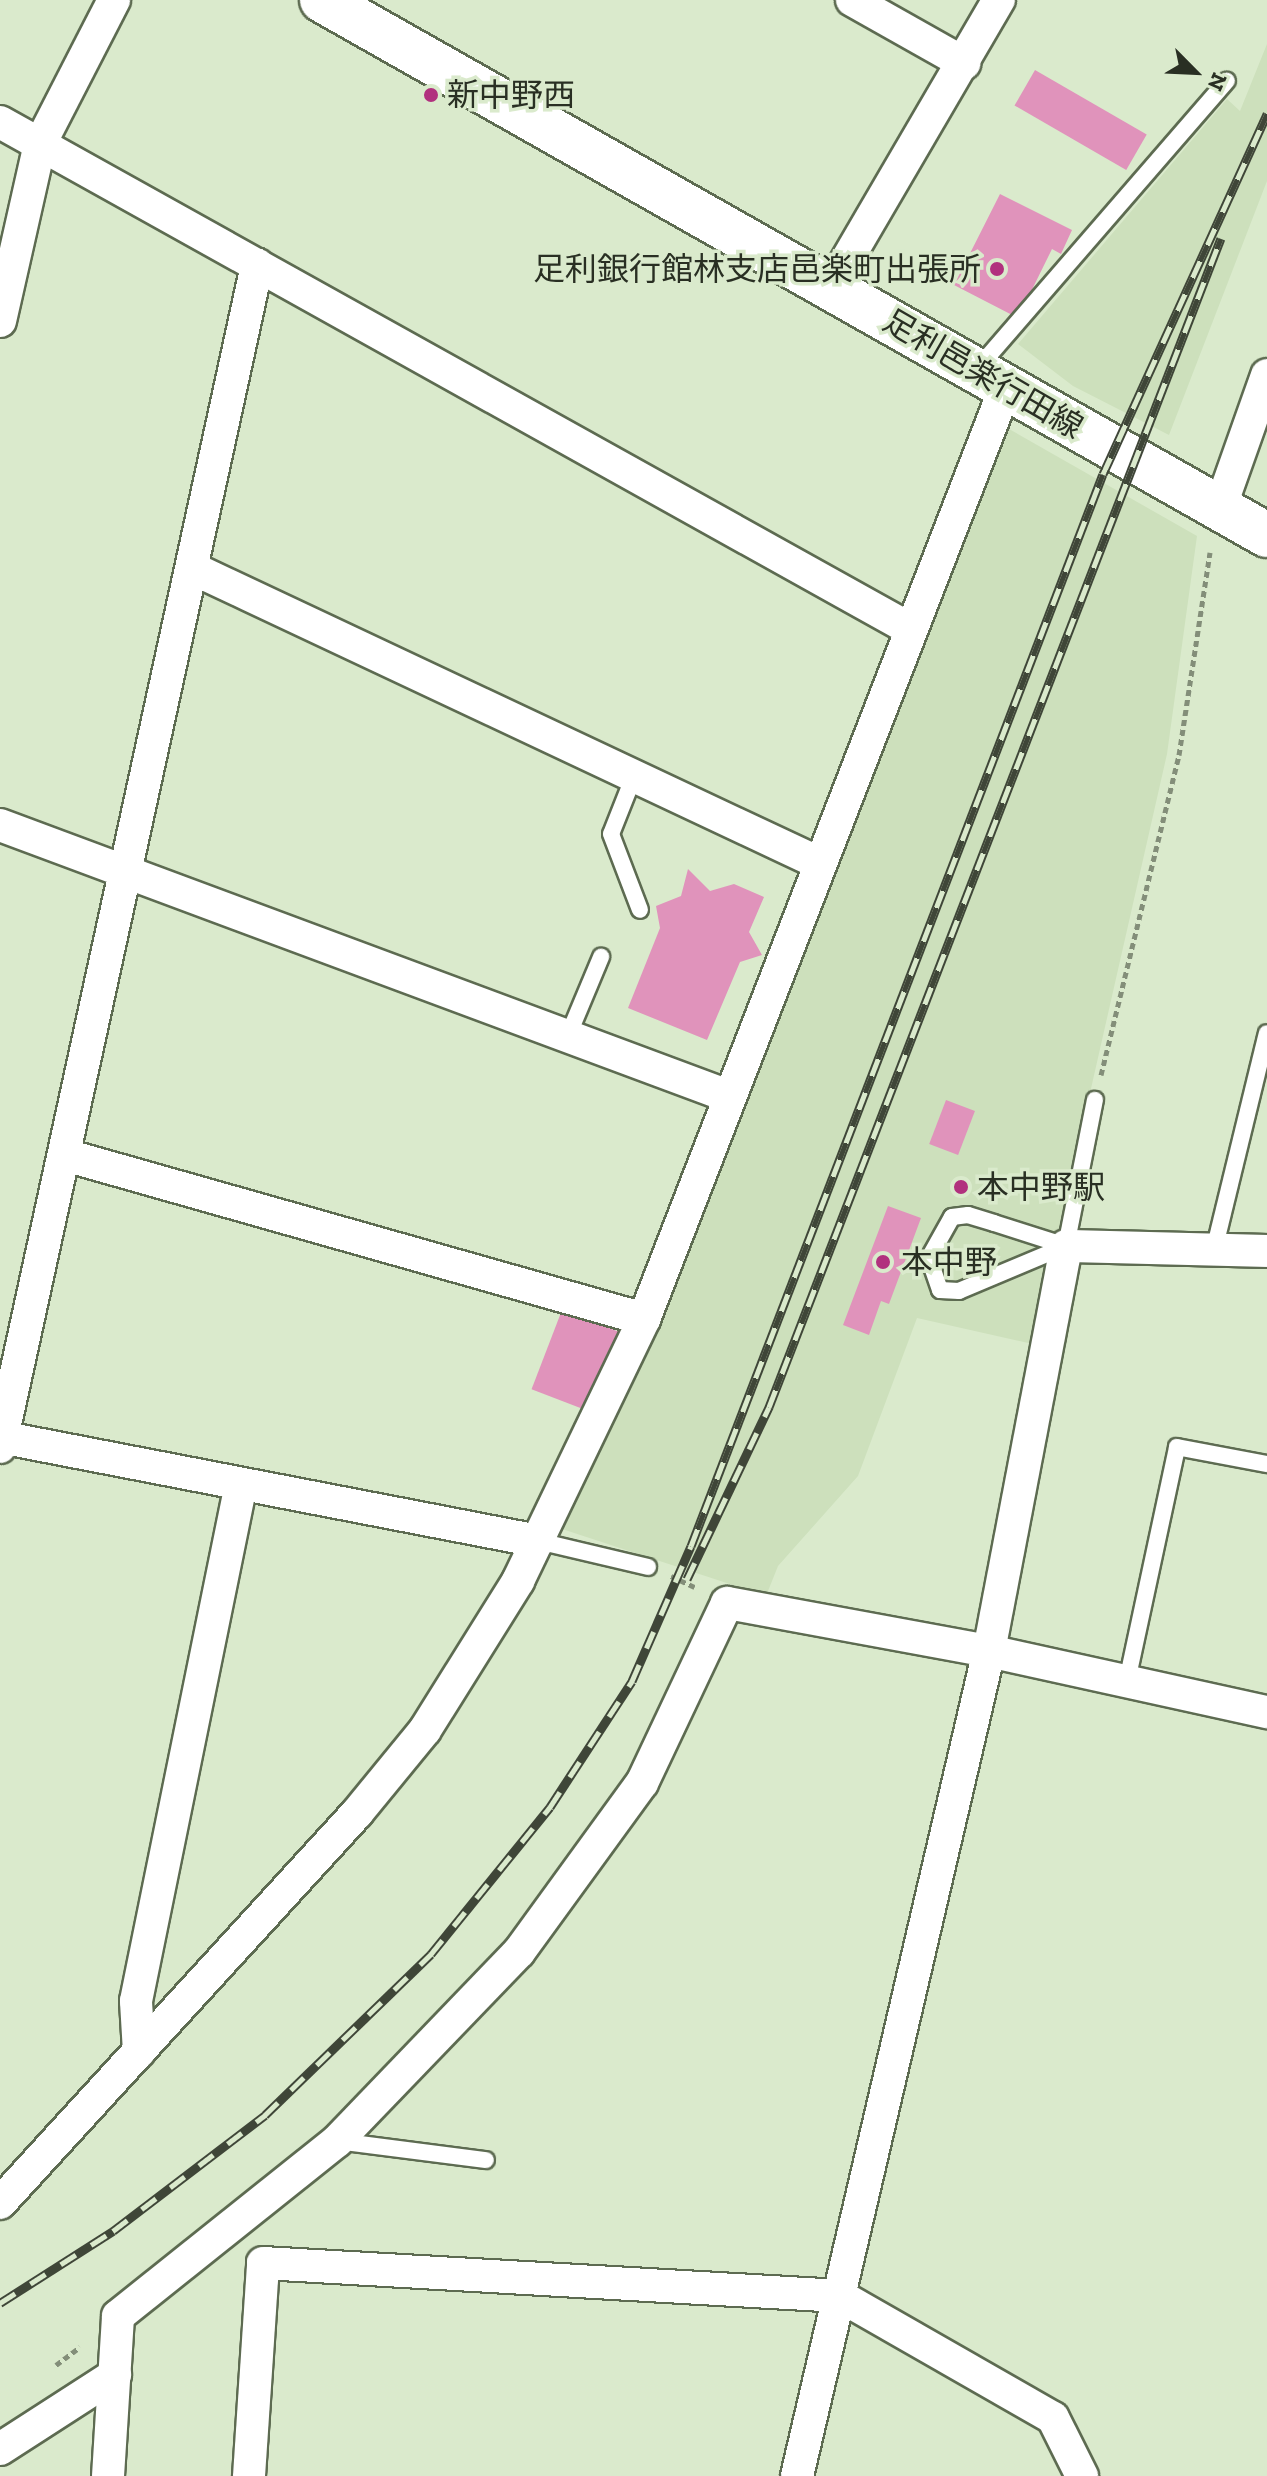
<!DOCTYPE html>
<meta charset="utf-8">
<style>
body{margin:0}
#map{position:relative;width:1267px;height:2476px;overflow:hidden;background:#daeacc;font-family:"Zilla Slab","Noto Sans JP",serif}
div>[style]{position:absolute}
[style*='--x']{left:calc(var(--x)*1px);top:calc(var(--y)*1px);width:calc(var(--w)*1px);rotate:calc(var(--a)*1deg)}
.built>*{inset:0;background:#cde0bc}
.building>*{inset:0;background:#e093bb;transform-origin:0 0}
.path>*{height:5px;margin-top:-2.5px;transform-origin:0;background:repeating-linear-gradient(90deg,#838e79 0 6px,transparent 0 10px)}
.roads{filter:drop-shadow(2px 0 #5d6b51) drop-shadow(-2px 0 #5d6b51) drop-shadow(0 2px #5d6b51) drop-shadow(0 -2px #5d6b51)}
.lane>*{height:16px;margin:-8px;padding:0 8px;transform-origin:8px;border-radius:8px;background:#fff}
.street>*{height:32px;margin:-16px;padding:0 16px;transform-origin:16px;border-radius:16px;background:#fff}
.primary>*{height:44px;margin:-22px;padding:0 22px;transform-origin:22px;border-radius:22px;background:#fff}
.rail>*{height:9px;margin-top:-4.5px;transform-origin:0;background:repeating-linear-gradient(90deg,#daeacc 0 18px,#3f4638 0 36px);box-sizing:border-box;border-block:2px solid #3f4638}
.dots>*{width:22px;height:22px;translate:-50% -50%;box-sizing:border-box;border:4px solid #daeacc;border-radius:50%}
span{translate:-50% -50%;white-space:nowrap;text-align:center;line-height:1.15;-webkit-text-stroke:7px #daeacc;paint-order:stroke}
.poi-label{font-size:32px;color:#292f23}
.left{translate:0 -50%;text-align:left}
.right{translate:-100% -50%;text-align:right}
.street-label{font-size:32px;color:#292f23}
.north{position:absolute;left:1155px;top:32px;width:80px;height:80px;-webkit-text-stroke:6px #daeacc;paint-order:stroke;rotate:114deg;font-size:22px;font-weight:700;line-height:32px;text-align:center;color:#292f23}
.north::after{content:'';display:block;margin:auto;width:28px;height:36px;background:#292f23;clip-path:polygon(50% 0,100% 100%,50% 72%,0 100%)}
</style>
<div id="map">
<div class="built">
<i style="clip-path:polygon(1267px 44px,1267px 181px,1169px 435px,1073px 386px,1018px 344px,1227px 99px,1240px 111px)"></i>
<i style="clip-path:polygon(1002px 425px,1197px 536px,1167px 754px,1033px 1344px,917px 1318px,858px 1476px,778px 1566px,766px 1596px,559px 1528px,631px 1389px)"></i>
</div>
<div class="building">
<i style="left:1035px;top:70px;width:129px;height:41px;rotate:30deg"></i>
<i style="clip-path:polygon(1000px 194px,1072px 230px,1061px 254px,1052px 249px,1018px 318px,954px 285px)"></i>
<i style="clip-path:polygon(688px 869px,710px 891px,734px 884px,764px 897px,749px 932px,762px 955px,740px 962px,707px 1040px,628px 1008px,660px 928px,656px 906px,681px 896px)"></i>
<i style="left:946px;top:1100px;width:31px;height:47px;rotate:21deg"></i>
<i style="clip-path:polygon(888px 1206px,921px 1218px,889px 1304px,881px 1301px,869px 1335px,843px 1325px)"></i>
<i style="left:562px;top:1310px;width:60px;height:85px;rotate:21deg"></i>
</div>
<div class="path">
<i style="--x:1101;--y:1075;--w:329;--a:-76.3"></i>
<i style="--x:1179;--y:755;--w:205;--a:-81.3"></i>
<i style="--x:671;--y:1576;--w:26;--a:25"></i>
<i style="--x:56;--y:2365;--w:30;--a:-37"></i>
</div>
<div class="roads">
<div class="lane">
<i style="--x:978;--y:368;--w:380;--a:-49.1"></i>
<i style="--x:634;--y:776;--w:62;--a:111.6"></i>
<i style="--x:611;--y:834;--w:81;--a:69.1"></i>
<i style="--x:568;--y:1036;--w:86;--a:-67.3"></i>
<i style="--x:968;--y:1215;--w:27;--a:17"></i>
<i style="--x:994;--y:1223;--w:76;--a:17.7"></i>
<i style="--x:1066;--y:1246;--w:116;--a:157.2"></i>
<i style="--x:959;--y:1291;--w:19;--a:-177"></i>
<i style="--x:940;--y:1290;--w:34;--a:-109"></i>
<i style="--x:929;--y:1258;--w:47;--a:-60.7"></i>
<i style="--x:952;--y:1217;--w:16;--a:-7"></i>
<i style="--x:1066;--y:1246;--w:149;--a:-78.8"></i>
<i style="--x:1214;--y:1250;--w:223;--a:-76.3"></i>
<i style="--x:538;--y:1541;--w:113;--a:13.3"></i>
<i style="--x:1127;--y:1681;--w:239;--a:-77.9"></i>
<i style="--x:1177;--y:1447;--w:92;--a:10.7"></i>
<i style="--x:337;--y:2141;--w:150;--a:7.3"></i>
</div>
<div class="street">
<i style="--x:852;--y:0;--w:129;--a:29.4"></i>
<i style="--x:0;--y:122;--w:1042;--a:29.12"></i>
<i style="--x:831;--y:287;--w:333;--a:-59.7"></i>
<i style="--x:0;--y:321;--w:181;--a:-77.3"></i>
<i style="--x:40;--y:144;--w:162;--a:-62.8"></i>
<i style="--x:1220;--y:508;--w:141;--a:-70.5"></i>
<i style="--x:196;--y:570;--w:688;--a:25.19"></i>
<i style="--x:0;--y:825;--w:777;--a:20.42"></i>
<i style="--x:65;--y:1155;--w:602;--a:15.81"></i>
<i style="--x:0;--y:1437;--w:548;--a:10.94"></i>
<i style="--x:0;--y:1447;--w:1210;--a:-77.73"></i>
<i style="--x:139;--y:2052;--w:51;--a:-93.4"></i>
<i style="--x:136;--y:2001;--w:522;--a:-78.52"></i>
<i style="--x:0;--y:2203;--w:529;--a:-47.53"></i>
<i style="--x:357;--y:1813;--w:107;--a:-50.7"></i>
<i style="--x:425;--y:1730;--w:176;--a:-58"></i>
<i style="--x:518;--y:1581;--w:291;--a:-64.3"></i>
<i style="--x:644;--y:1319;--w:1001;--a:-68.79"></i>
<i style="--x:0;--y:2449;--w:137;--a:-32.8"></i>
<i style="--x:108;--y:2476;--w:160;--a:-86.4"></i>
<i style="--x:118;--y:2316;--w:280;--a:-38.6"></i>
<i style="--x:337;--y:2141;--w:262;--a:-46.1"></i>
<i style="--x:519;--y:1952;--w:209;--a:-54"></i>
<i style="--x:642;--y:1783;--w:199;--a:-64.7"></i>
<i style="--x:727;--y:1603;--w:266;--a:10.4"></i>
<i style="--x:989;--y:1651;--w:285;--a:12.4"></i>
<i style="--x:249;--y:2476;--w:213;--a:-86.2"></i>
<i style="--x:263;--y:2263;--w:578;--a:3.27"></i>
<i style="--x:840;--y:2296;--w:245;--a:29.8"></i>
<i style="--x:1053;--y:2418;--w:65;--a:63.4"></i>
<i style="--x:797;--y:2476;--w:847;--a:-76.9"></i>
<i style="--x:989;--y:1651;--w:412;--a:-79.2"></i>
<i style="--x:1066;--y:1246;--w:201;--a:1.4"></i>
</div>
<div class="primary">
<i style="--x:322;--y:0;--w:1086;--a:29.52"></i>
</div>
</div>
<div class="rail">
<i style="--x:687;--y:1579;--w:191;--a:-64.5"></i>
<i style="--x:769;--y:1407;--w:1253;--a:-68.86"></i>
<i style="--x:0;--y:2303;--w:134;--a:-32.5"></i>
<i style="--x:113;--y:2231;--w:191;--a:-37.3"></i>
<i style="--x:265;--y:2115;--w:231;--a:-44.1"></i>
<i style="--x:431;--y:1954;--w:189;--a:-51"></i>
<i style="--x:550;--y:1807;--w:150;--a:-56.9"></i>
<i style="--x:632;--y:1681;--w:147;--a:-66.4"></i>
<i style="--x:691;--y:1546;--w:1148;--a:-68.98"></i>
<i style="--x:1103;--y:474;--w:396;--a:-65.5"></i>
</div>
<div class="dots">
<i style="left:431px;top:95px;background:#b1317e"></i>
<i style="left:997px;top:269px;background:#b1317e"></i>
<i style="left:961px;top:1187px;background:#b1317e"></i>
<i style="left:883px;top:1262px;background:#b1317e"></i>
</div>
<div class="poi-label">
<span class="left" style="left:447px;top:95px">新中野西</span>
<span class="right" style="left:981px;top:269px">足利銀行館林支店邑楽町出張所</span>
<span class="left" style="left:977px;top:1187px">本中野駅</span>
<span class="left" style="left:901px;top:1262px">本中野</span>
</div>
<div class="street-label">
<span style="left:983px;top:374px;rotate:30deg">足利邑楽行田線</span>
</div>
<div class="north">N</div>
</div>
